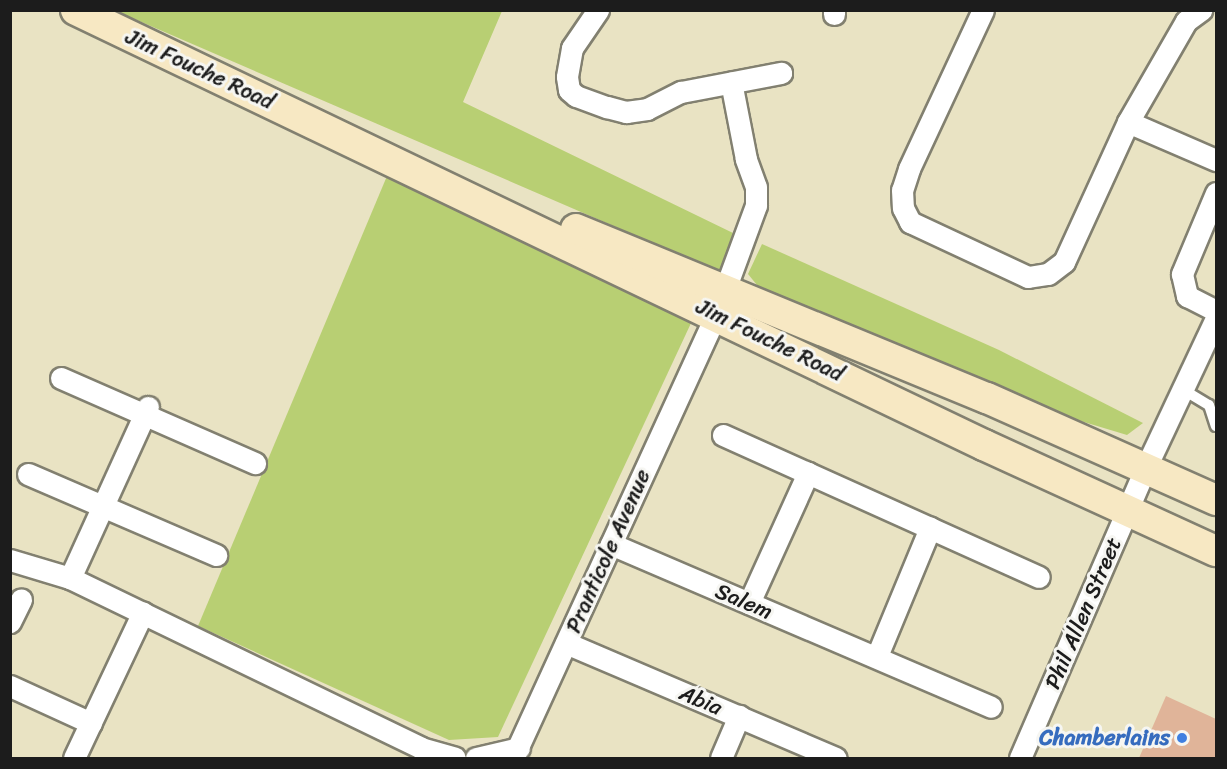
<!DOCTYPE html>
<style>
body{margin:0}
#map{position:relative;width:1227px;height:769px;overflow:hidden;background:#e9e3c3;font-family:Sriracha,sans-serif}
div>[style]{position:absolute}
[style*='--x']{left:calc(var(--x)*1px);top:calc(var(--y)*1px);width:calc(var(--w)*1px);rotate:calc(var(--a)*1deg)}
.green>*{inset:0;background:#b8cf73}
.building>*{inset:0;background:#e0b499}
.roads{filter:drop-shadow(2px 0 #828070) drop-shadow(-2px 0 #828070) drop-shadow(0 2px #828070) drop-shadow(0 -2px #828070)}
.lane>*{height:10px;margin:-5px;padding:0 5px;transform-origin:5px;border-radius:5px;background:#fff}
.street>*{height:21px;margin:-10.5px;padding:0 10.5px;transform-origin:10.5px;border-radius:10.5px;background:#fff}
.secondary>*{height:30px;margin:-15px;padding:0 15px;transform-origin:15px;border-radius:15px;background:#f7e8c3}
.dots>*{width:16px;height:16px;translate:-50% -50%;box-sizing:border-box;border:3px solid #f6f6f2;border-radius:50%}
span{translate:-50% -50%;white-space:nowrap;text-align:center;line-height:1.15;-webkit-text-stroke:6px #f6f6f2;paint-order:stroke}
.street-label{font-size:22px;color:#1c1c1c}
.shop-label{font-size:22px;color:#366cbe;font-weight:700}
.right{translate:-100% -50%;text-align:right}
.frame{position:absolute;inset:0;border:12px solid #1c1c1c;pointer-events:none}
</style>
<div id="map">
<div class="green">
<i style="clip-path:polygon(116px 11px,502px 11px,463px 102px,733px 233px,720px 272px)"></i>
<i style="clip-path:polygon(387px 176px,692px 321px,498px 737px,449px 740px,198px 626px)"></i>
<i style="clip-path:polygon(762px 244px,999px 350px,1143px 423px,1127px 435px,1064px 416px,765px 295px,748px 274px)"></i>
</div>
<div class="building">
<i style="clip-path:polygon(1166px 696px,1216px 719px,1216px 758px,1139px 758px)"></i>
</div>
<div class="roads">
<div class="lane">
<i style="--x:1182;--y:389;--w:31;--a:31"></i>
<i style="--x:1209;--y:405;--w:22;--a:72"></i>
</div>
<div class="street">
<i style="--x:598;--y:10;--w:46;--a:124.4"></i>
<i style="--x:572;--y:48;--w:29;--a:100"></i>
<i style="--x:567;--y:77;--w:13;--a:81"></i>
<i style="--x:569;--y:90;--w:9;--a:41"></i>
<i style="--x:576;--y:96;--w:33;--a:20"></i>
<i style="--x:607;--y:107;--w:20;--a:15"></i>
<i style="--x:626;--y:112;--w:21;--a:-8"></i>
<i style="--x:647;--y:109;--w:38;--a:-27"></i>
<i style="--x:681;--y:92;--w:102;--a:-10.8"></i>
<i style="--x:834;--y:10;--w:4;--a:90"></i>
<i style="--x:983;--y:10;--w:175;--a:115"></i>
<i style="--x:909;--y:169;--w:22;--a:108"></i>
<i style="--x:902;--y:190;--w:18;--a:87"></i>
<i style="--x:903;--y:208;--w:16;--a:63"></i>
<i style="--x:910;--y:222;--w:130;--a:25"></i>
<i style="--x:1028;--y:277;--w:20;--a:-9"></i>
<i style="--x:1048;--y:274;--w:20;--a:-37"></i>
<i style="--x:1064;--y:262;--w:154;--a:-65.4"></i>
<i style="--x:1128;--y:122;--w:116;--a:-60.1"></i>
<i style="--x:1186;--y:21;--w:19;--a:-36"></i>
<i style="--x:1128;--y:122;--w:96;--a:23.4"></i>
<i style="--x:1216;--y:193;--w:88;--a:112.8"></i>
<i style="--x:1182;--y:274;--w:23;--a:77"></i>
<i style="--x:1187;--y:296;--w:33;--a:27"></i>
<i style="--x:61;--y:378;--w:212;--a:23.7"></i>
<i style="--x:723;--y:435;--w:346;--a:24.2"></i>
<i style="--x:28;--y:474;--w:205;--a:23.3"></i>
<i style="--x:611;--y:544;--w:413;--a:23.2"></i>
<i style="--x:10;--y:560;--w:63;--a:16.7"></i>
<i style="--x:70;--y:578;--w:390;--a:25.8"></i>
<i style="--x:421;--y:748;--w:35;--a:16"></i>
<i style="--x:70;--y:578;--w:188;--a:-65.5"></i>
<i style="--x:749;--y:603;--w:143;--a:-65.6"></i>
<i style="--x:10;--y:622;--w:25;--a:-64"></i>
<i style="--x:566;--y:643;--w:293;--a:23.1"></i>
<i style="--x:877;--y:656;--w:139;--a:-67.5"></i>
<i style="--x:10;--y:686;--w:89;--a:24.6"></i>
<i style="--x:74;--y:758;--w:161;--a:-64.7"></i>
<i style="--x:476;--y:758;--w:44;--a:-13.1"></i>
<i style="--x:513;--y:758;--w:488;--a:-65.4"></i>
<i style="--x:716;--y:314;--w:116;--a:-69.8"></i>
<i style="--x:756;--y:205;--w:18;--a:-90"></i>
<i style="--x:756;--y:187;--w:30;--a:-110"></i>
<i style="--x:746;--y:159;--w:78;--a:-101"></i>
<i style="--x:721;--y:758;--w:46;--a:-66.8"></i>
<i style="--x:1020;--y:758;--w:317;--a:-66.6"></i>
<i style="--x:1146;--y:467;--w:165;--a:-64.8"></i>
</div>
<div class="secondary">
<i style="--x:76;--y:10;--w:1007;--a:25.6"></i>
<i style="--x:984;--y:445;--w:255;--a:24.6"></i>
<i style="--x:576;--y:229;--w:444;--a:22.4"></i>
<i style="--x:987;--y:398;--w:251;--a:24"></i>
</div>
</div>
<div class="dots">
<i style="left:1182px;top:738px;background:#3f7fe0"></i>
</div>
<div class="street-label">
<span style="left:200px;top:69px;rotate:25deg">Jim Fouche Road</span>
<span style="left:770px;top:340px;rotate:26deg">Jim Fouche Road</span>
<span style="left:608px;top:551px;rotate:-66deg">Pranticole Avenue</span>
<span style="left:744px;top:601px;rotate:23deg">Salem</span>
<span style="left:1083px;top:613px;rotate:-67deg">Phil Allen Street</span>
<span style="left:701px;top:700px;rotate:23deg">Abia</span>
</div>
<div class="shop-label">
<span class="right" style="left:1170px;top:738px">Chamberlains</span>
</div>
<div class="frame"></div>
</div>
